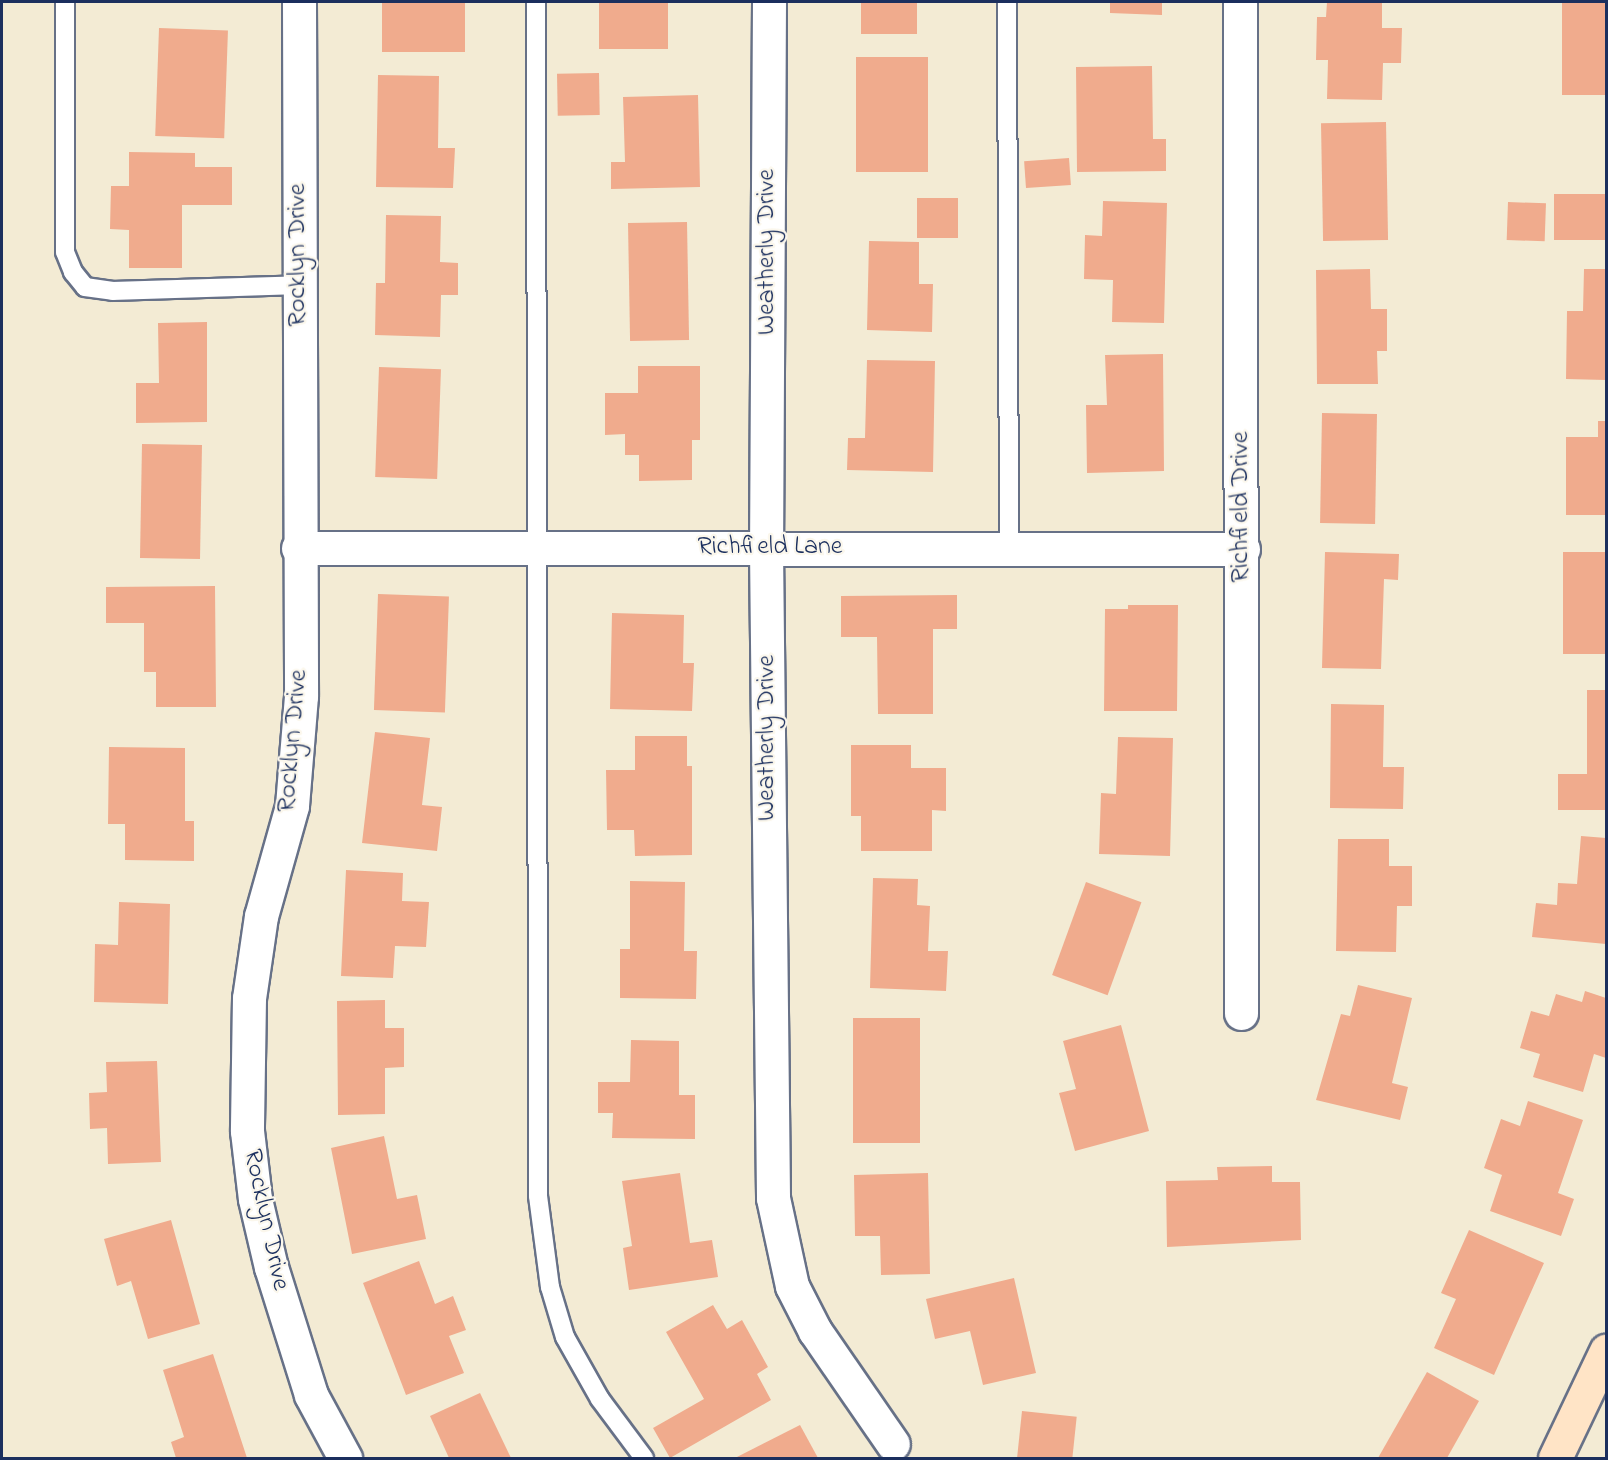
<!DOCTYPE html>
<style>
body{margin:0}
#map{position:relative;width:1608px;height:1460px;overflow:hidden;background:#f3ebd4;font-family:"Indie Flower",sans-serif}
div>[style]{position:absolute}
[style*='--x']{left:calc(var(--x)*1px);top:calc(var(--y)*1px);width:calc(var(--w)*1px);rotate:calc(var(--a)*1deg)}
.building>*{inset:0;background:#f0ab8d;transform-origin:0 0}
.roads{filter:drop-shadow(2px 0 #677187) drop-shadow(-2px 0 #677187) drop-shadow(0 2px #677187) drop-shadow(0 -2px #677187)}
.service>*{height:18px;margin:-9px;padding:0 9px;transform-origin:9px;border-radius:9px;background:#fff}
.minor>*{height:33px;margin:-16.5px;padding:0 16.5px;transform-origin:16.5px;border-radius:16.5px;background:#fff}
.secondary>*{height:33px;margin:-16.5px;padding:0 16.5px;transform-origin:16.5px;border-radius:16.5px;background:#ffe4c6}
span{translate:-50% -50%;white-space:nowrap;text-align:center;line-height:1.15;-webkit-text-stroke:4.5px #fbf7ec;paint-order:stroke}
.street-label{font-size:26px;color:#1b2f5e}
.frame{position:absolute;inset:0;border:3px solid #1b2f5e;pointer-events:none}
</style>
<div id="map">
<div class="building">
<i style="left:382px;top:2px;width:83px;height:50px"></i>
<i style="left:599px;top:2px;width:69px;height:47px"></i>
<i style="left:861px;top:2px;width:56px;height:32px"></i>
<i style="clip-path:polygon(1110px 2px,1162px 2px,1162px 15px,1110px 13px)"></i>
<i style="clip-path:polygon(1327px 2px,1382px 2px,1382px 28px,1402px 28px,1401px 63px,1383px 63px,1382px 100px,1327px 99px,1328px 60px,1316px 60px,1317px 17px,1326px 17px)"></i>
<i style="left:1562px;top:2px;width:44px;height:93px"></i>
<i style="left:159px;top:28px;width:69px;height:108px;rotate:2deg"></i>
<i style="left:856px;top:57px;width:72px;height:115px"></i>
<i style="clip-path:polygon(1152px 66px,1153px 139px,1166px 139px,1166px 171px,1077px 172px,1076px 67px)"></i>
<i style="left:599px;top:73px;width:42px;height:42px;rotate:89deg"></i>
<i style="clip-path:polygon(378px 75px,439px 76px,438px 148px,455px 148px,453px 188px,376px 187px)"></i>
<i style="clip-path:polygon(698px 95px,700px 187px,611px 189px,611px 162px,625px 162px,623px 97px)"></i>
<i style="left:1386px;top:122px;width:118px;height:65px;rotate:89deg"></i>
<i style="clip-path:polygon(129px 152px,195px 153px,195px 167px,232px 167px,232px 205px,182px 205px,182px 268px,129px 268px,129px 230px,110px 229px,111px 186px,129px 186px)"></i>
<i style="left:1069px;top:158px;width:27px;height:45px;rotate:86deg"></i>
<i style="left:1606px;top:194px;width:46px;height:52px;rotate:90deg"></i>
<i style="left:917px;top:198px;width:41px;height:40px"></i>
<i style="clip-path:polygon(1103px 201px,1167px 203px,1164px 323px,1112px 322px,1113px 280px,1084px 279px,1085px 235px,1102px 236px)"></i>
<i style="left:1508px;top:202px;width:38px;height:38px;rotate:2deg"></i>
<i style="clip-path:polygon(386px 215px,441px 216px,440px 262px,458px 263px,458px 295px,441px 295px,440px 337px,375px 335px,376px 283px,385px 283px)"></i>
<i style="left:687px;top:222px;width:118px;height:59px;rotate:89deg"></i>
<i style="clip-path:polygon(869px 241px,919px 242px,919px 284px,933px 284px,932px 332px,867px 330px)"></i>
<i style="clip-path:polygon(1370px 269px,1371px 309px,1387px 309px,1387px 351px,1377px 351px,1378px 384px,1317px 384px,1316px 270px)"></i>
<i style="clip-path:polygon(1584px 269px,1606px 269px,1606px 380px,1566px 379px,1567px 311px,1583px 311px)"></i>
<i style="clip-path:polygon(207px 322px,207px 422px,136px 423px,136px 383px,159px 383px,158px 323px)"></i>
<i style="clip-path:polygon(1163px 354px,1164px 471px,1087px 473px,1086px 405px,1107px 405px,1105px 355px)"></i>
<i style="clip-path:polygon(867px 360px,935px 361px,933px 472px,847px 470px,848px 438px,865px 438px)"></i>
<i style="clip-path:polygon(638px 366px,700px 366px,700px 440px,692px 440px,692px 480px,639px 481px,639px 455px,625px 455px,625px 434px,605px 435px,605px 393px,638px 393px)"></i>
<i style="left:379px;top:367px;width:62px;height:110px;rotate:2deg"></i>
<i style="left:1322px;top:413px;width:55px;height:110px;rotate:1deg"></i>
<i style="clip-path:polygon(1598px 421px,1606px 421px,1606px 515px,1566px 515px,1566px 437px,1598px 437px)"></i>
<i style="left:142px;top:444px;width:60px;height:114px;rotate:1deg"></i>
<i style="clip-path:polygon(1325px 552px,1399px 554px,1398px 580px,1384px 579px,1381px 669px,1322px 668px)"></i>
<i style="left:1563px;top:552px;width:43px;height:102px"></i>
<i style="clip-path:polygon(215px 586px,216px 707px,156px 707px,156px 672px,144px 672px,144px 623px,106px 623px,106px 587px)"></i>
<i style="left:378px;top:594px;width:71px;height:116px;rotate:2deg"></i>
<i style="clip-path:polygon(957px 595px,957px 629px,933px 629px,933px 714px,878px 714px,877px 637px,841px 637px,841px 596px)"></i>
<i style="clip-path:polygon(1128px 605px,1178px 605px,1177px 711px,1104px 711px,1105px 609px,1128px 609px)"></i>
<i style="clip-path:polygon(612px 613px,684px 615px,683px 663px,694px 663px,692px 711px,610px 709px)"></i>
<i style="clip-path:polygon(1587px 690px,1606px 690px,1606px 810px,1558px 810px,1558px 774px,1587px 774px)"></i>
<i style="clip-path:polygon(1331px 704px,1384px 705px,1383px 767px,1404px 767px,1403px 809px,1330px 808px)"></i>
<i style="clip-path:polygon(375px 732px,430px 738px,422px 805px,442px 807px,437px 851px,362px 843px)"></i>
<i style="clip-path:polygon(635px 736px,687px 736px,687px 766px,692px 766px,692px 855px,635px 856px,634px 830px,607px 830px,606px 770px,635px 770px)"></i>
<i style="clip-path:polygon(1118px 737px,1173px 738px,1170px 856px,1099px 854px,1101px 793px,1116px 794px)"></i>
<i style="clip-path:polygon(851px 745px,911px 745px,911px 768px,946px 768px,946px 811px,932px 810px,932px 851px,861px 851px,861px 816px,851px 816px)"></i>
<i style="clip-path:polygon(109px 747px,185px 748px,185px 821px,194px 821px,194px 861px,125px 860px,125px 824px,108px 824px)"></i>
<i style="clip-path:polygon(1581px 836px,1606px 838px,1606px 944px,1532px 937px,1536px 903px,1557px 905px,1558px 883px,1577px 884px)"></i>
<i style="clip-path:polygon(1338px 839px,1389px 839px,1389px 866px,1412px 866px,1412px 906px,1397px 906px,1396px 952px,1336px 951px)"></i>
<i style="clip-path:polygon(346px 870px,403px 873px,402px 901px,429px 902px,426px 947px,395px 946px,393px 978px,341px 976px)"></i>
<i style="clip-path:polygon(873px 878px,918px 879px,917px 905px,930px 906px,928px 951px,948px 951px,946px 991px,870px 988px)"></i>
<i style="clip-path:polygon(630px 881px,685px 882px,684px 951px,697px 951px,696px 999px,620px 998px,620px 949px,630px 949px)"></i>
<i style="left:1086px;top:882px;width:59px;height:99px;rotate:20deg"></i>
<i style="clip-path:polygon(119px 902px,170px 904px,168px 1004px,94px 1002px,95px 944px,118px 945px)"></i>
<i style="clip-path:polygon(1358px 985px,1412px 998px,1392px 1083px,1408px 1087px,1400px 1120px,1316px 1100px,1341px 1014px,1350px 1016px)"></i>
<i style="clip-path:polygon(1585px 991px,1606px 998px,1606px 1058px,1594px 1054px,1583px 1092px,1533px 1077px,1540px 1054px,1520px 1048px,1531px 1011px,1549px 1016px,1556px 994px,1582px 1002px)"></i>
<i style="clip-path:polygon(385px 1000px,385px 1028px,404px 1028px,404px 1067px,385px 1068px,385px 1114px,338px 1115px,337px 1001px)"></i>
<i style="left:853px;top:1018px;width:67px;height:125px"></i>
<i style="clip-path:polygon(1121px 1025px,1149px 1131px,1075px 1151px,1059px 1093px,1076px 1089px,1063px 1041px)"></i>
<i style="clip-path:polygon(631px 1040px,679px 1041px,679px 1095px,695px 1095px,695px 1139px,612px 1138px,613px 1113px,598px 1113px,598px 1082px,630px 1082px)"></i>
<i style="clip-path:polygon(157px 1061px,161px 1162px,108px 1164px,107px 1128px,90px 1129px,89px 1093px,107px 1092px,106px 1062px)"></i>
<i style="clip-path:polygon(1528px 1101px,1583px 1120px,1558px 1193px,1574px 1199px,1561px 1236px,1490px 1211px,1502px 1175px,1484px 1168px,1501px 1119px,1520px 1126px)"></i>
<i style="clip-path:polygon(384px 1136px,397px 1199px,417px 1195px,426px 1239px,352px 1254px,331px 1148px)"></i>
<i style="clip-path:polygon(1272px 1166px,1272px 1182px,1300px 1182px,1301px 1240px,1167px 1247px,1166px 1181px,1218px 1180px,1217px 1167px)"></i>
<i style="clip-path:polygon(680px 1173px,690px 1243px,712px 1240px,718px 1277px,629px 1290px,623px 1248px,632px 1246px,622px 1181px)"></i>
<i style="clip-path:polygon(928px 1173px,930px 1274px,881px 1275px,880px 1236px,855px 1236px,854px 1175px)"></i>
<i style="clip-path:polygon(171px 1220px,200px 1324px,148px 1339px,131px 1281px,117px 1286px,104px 1239px)"></i>
<i style="clip-path:polygon(1469px 1230px,1544px 1263px,1494px 1375px,1434px 1348px,1456px 1299px,1441px 1293px)"></i>
<i style="clip-path:polygon(419px 1261px,435px 1304px,453px 1296px,466px 1330px,449px 1336px,464px 1373px,406px 1395px,363px 1283px)"></i>
<i style="clip-path:polygon(1014px 1278px,1036px 1373px,983px 1385px,970px 1331px,935px 1339px,926px 1299px)"></i>
<i style="clip-path:polygon(713px 1305px,727px 1329px,742px 1320px,768px 1367px,757px 1374px,771px 1400px,670px 1458px,653px 1428px,704px 1399px,666px 1332px)"></i>
<i style="clip-path:polygon(213px 1354px,247px 1458px,176px 1458px,171px 1442px,184px 1437px,163px 1370px)"></i>
<i style="clip-path:polygon(1427px 1372px,1479px 1401px,1447px 1458px,1378px 1458px)"></i>
<i style="clip-path:polygon(480px 1393px,511px 1458px,449px 1458px,430px 1416px)"></i>
<i style="left:1022px;top:1411px;width:55px;height:47px;rotate:6deg"></i>
<i style="clip-path:polygon(800px 1425px,818px 1458px,735px 1458px)"></i>
</div>
<div class="roads">
<div class="service">
<i style="--x:65;--y:2;--w:250;--a:90"></i>
<i style="--x:65;--y:252;--w:22;--a:68"></i>
<i style="--x:73;--y:272;--w:19;--a:51"></i>
<i style="--x:85;--y:287;--w:28;--a:8"></i>
<i style="--x:113;--y:291;--w:186;--a:-1.8"></i>
<i style="--x:536;--y:2;--w:1194;--a:89.9"></i>
<i style="--x:538;--y:1196;--w:92;--a:82.5"></i>
<i style="--x:550;--y:1287;--w:52;--a:73.3"></i>
<i style="--x:565;--y:1337;--w:71;--a:60.6"></i>
<i style="--x:600;--y:1399;--w:74;--a:53.3"></i>
<i style="--x:1007;--y:2;--w:545;--a:89.79"></i>
</div>
<div class="minor">
<i style="--x:299;--y:2;--w:694;--a:89.83"></i>
<i style="--x:301;--y:696;--w:110;--a:94.7"></i>
<i style="--x:292;--y:806;--w:114;--a:105.7"></i>
<i style="--x:261;--y:916;--w:83;--a:98.3"></i>
<i style="--x:249;--y:998;--w:133;--a:90.9"></i>
<i style="--x:247;--y:1131;--w:68;--a:83.3"></i>
<i style="--x:255;--y:1199;--w:70;--a:76.8"></i>
<i style="--x:271;--y:1267;--w:134;--a:72.6"></i>
<i style="--x:311;--y:1395;--w:72;--a:61.6"></i>
<i style="--x:769;--y:2;--w:547;--a:90.31"></i>
<i style="--x:766;--y:549;--w:649;--a:89.38"></i>
<i style="--x:773;--y:1198;--w:90;--a:77.8"></i>
<i style="--x:792;--y:1286;--w:51;--a:62.9"></i>
<i style="--x:815;--y:1331;--w:137;--a:55.4"></i>
<i style="--x:1240;--y:2;--w:1011;--a:89.94"></i>
<i style="--x:298;--y:548;--w:945;--a:0.06"></i>
</div>
<div class="secondary">
<i style="--x:1555;--y:1458;--w:119;--a:-64.5"></i>
</div>
</div>
<div class="street-label">
<span style="left:768px;top:252px;rotate:-90deg">Weatherly Drive</span>
<span style="left:299px;top:255px;rotate:-90deg">Rocklyn Drive</span>
<span style="left:1242px;top:507px;rotate:-90deg">Richfield Drive</span>
<span style="left:770px;top:548px">Richfield Lane</span>
<span style="left:768px;top:738px;rotate:-90deg">Weatherly Drive</span>
<span style="left:294px;top:741px;rotate:-85deg">Rocklyn Drive</span>
<span style="left:265px;top:1220px;rotate:78deg">Rocklyn Drive</span>
</div>
<div class="frame"></div>
</div>
